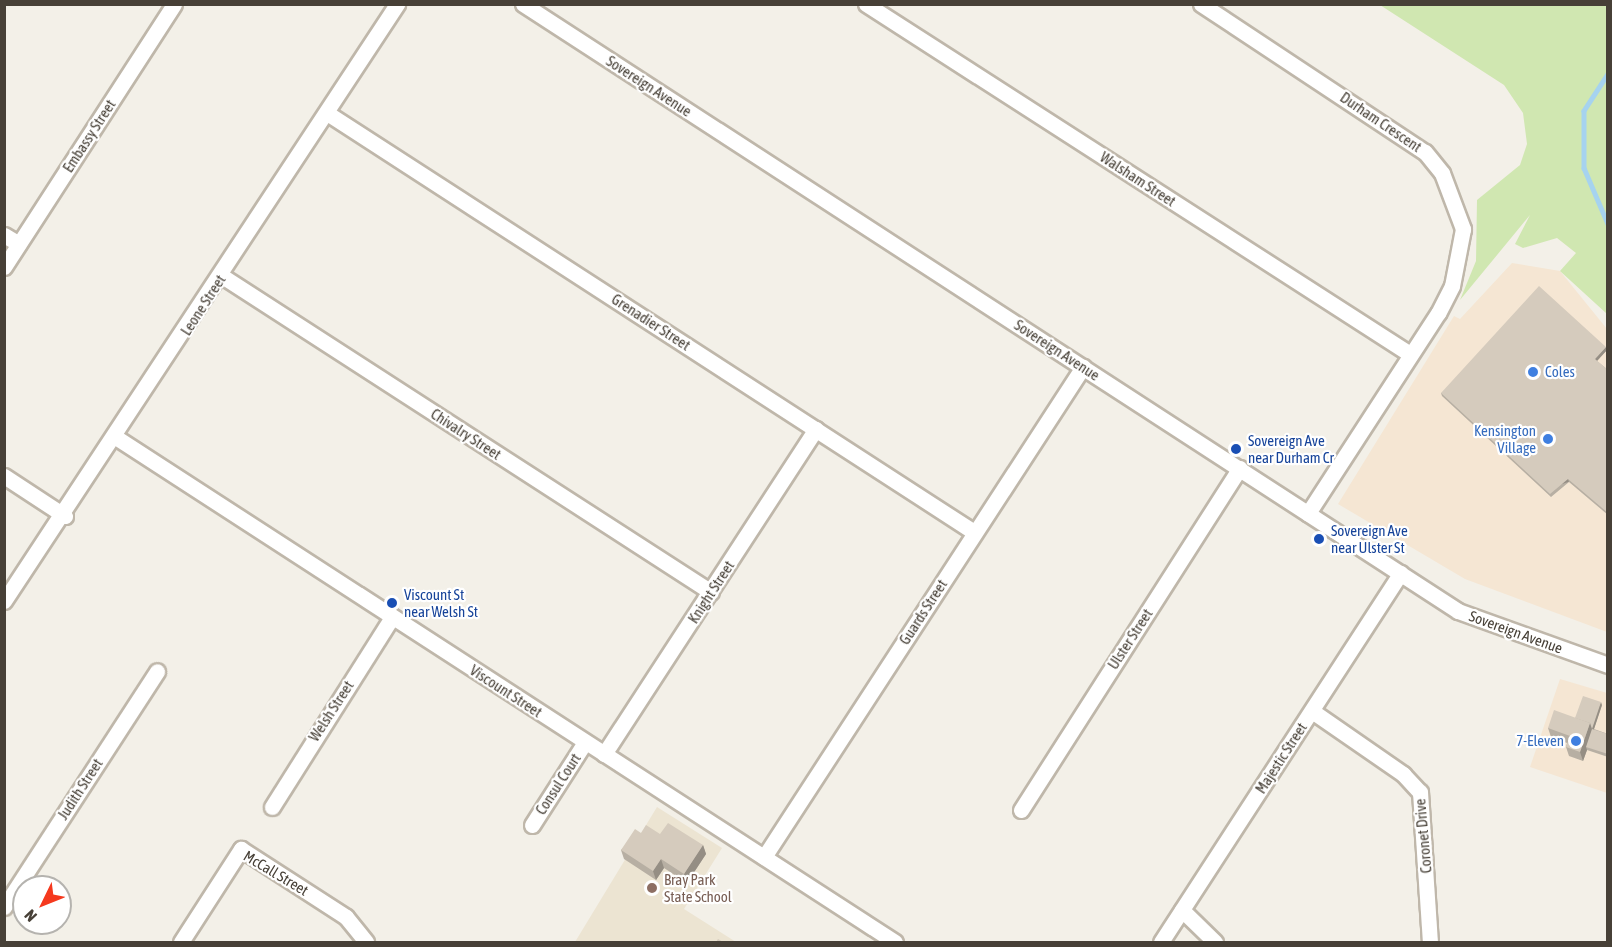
<!DOCTYPE html>
<style>
body{margin:0}
#map{position:relative;width:1612px;height:947px;overflow:hidden;background:#f3f0e8;font-family:"Asap Condensed",sans-serif}
div>[style]{position:absolute}
[style*='--x']{left:calc(var(--x)*1px);top:calc(var(--y)*1px);width:calc(var(--w)*1px);rotate:calc(var(--a)*1deg)}
.commercial>*{inset:0;background:#f5e6d3}
.education>*{inset:0;background:#ece4d2}
.green>*{inset:0;background:#d0e7b1}
.stream>*{height:4.5px;margin:-2.25px;padding:0 2.25px;transform-origin:2.25px;border-radius:2.25px;background:#a6d3ef}
.roads{filter:drop-shadow(2px 0 #bfb7aa) drop-shadow(-2px 0 #bfb7aa) drop-shadow(0 2px #bfb7aa) drop-shadow(0 -2px #bfb7aa)}
.minor>*{height:15px;margin:-7.5px;padding:0 7.5px;transform-origin:7.5px;border-radius:7.5px;background:#fff}
.wall>*{inset:0;background:#b7afa3}
.shaded-wall>*{inset:0;background:#958e84;transform-origin:0 0}
.building>*{inset:0;background:#d5cbbd}
.dots>*{width:16px;height:16px;translate:-50% -50%;box-sizing:border-box;border:3px solid #fff;border-radius:50%}
span{translate:-50% -50%;white-space:nowrap;text-align:center;line-height:1.15;-webkit-text-stroke:4.5px #fff;paint-order:stroke}
.street-label{font-size:15px;color:#474037}
.shop-label{font-size:15px;color:#366cbe}
.left{translate:0 -50%;text-align:left}
.right{translate:-100% -50%;text-align:right}
.transit-label{font-size:15px;color:#164399}
.education-label{font-size:15px;color:#785e54}
.frame{position:absolute;inset:0;border:6px solid #474037;pointer-events:none}
.north{position:absolute;left:12px;top:875px;width:60px;height:60px;box-sizing:border-box;background:#fff;border:2px solid #b5b3af;border-radius:50%;rotate:227deg;font-size:16px;font-weight:700;line-height:24px;text-align:center;color:#474037}
.north::after{content:'';display:block;margin:auto;width:21px;height:27px;background:#f5391e;clip-path:polygon(50% 0,100% 100%,50% 72%,0 100%)}
</style>
<div id="map">
<div class="commercial">
<i style="clip-path:polygon(1512px 263px,1560px 271px,1607px 329px,1607px 632px,1465px 579px,1338px 504px,1454px 316px,1460px 319px)"></i>
<i style="clip-path:polygon(1560px 679px,1607px 693px,1607px 793px,1530px 767px)"></i>
</div>
<div class="education">
<i style="clip-path:polygon(657px 807px,722px 848px,684px 909px,736px 942px,575px 942px)"></i>
</div>
<div class="green">
<i style="clip-path:polygon(1380px 5px,1607px 5px,1607px 314px,1560px 271px,1576px 253px,1557px 238px,1523px 248px,1515px 244px,1530px 215px,1460px 300px,1476px 261px,1477px 200px,1520px 165px,1527px 144px,1523px 113px,1504px 85px)"></i>
</div>
<div class="stream">
<i style="--x:1608;--y:74;--w:44;--a:123"></i>
<i style="--x:1584;--y:111;--w:57;--a:90"></i>
<i style="--x:1584;--y:168;--w:61;--a:66.8"></i>
</div>
<div class="roads">
<div class="minor">
<i style="--x:523;--y:4;--w:1115;--a:32.99"></i>
<i style="--x:1458;--y:611;--w:159;--a:19.8"></i>
<i style="--x:866;--y:4;--w:647;--a:32.76"></i>
<i style="--x:1201;--y:4;--w:268;--a:33.5"></i>
<i style="--x:1425;--y:152;--w:27;--a:51"></i>
<i style="--x:1442;--y:173;--w:60;--a:69.4"></i>
<i style="--x:1463;--y:229;--w:58;--a:100.9"></i>
<i style="--x:1452;--y:286;--w:30;--a:117"></i>
<i style="--x:1438;--y:313;--w:239;--a:123"></i>
<i style="--x:327;--y:113;--w:771;--a:32.93"></i>
<i style="--x:4;--y:235;--w:17;--a:31"></i>
<i style="--x:4;--y:267;--w:313;--a:-57.1"></i>
<i style="--x:222;--y:276;--w:582;--a:32.87"></i>
<i style="--x:117;--y:438;--w:927;--a:32.94"></i>
<i style="--x:4;--y:476;--w:73;--a:33.3"></i>
<i style="--x:4;--y:601;--w:715;--a:-56.64"></i>
<i style="--x:1312;--y:711;--w:111;--a:34.7"></i>
<i style="--x:1403;--y:774;--w:25;--a:47"></i>
<i style="--x:1420;--y:792;--w:150;--a:86.2"></i>
<i style="--x:604;--y:754;--w:388;--a:-56.9"></i>
<i style="--x:272;--y:807;--w:225;--a:-57.7"></i>
<i style="--x:1021;--y:810;--w:406;--a:-57.4"></i>
<i style="--x:532;--y:825;--w:98;--a:-57.4"></i>
<i style="--x:764;--y:857;--w:585;--a:-56.94"></i>
<i style="--x:4;--y:907;--w:281;--a:-57"></i>
<i style="--x:1182;--y:910;--w:46;--a:44.1"></i>
<i style="--x:181;--y:942;--w:111;--a:-57.2"></i>
<i style="--x:241;--y:849;--w:125;--a:32.9"></i>
<i style="--x:346;--y:917;--w:32;--a:51"></i>
<i style="--x:1161;--y:942;--w:440;--a:-57"></i>
</div>
</div>
<div class="wall">
<i style="clip-path:polygon(1606px 347px,1607px 350px,1597px 361px,1608px 370px,1608px 515px,1569px 482px,1551px 497px,1442px 396px,1441px 393px)"></i>
<i style="clip-path:polygon(1602px 705px,1594px 729px,1608px 734px,1608px 757px,1587px 750px,1583px 761px,1569px 756px,1566px 747px,1567px 743px,1551px 737px,1548px 728px,1575px 718px)"></i>
<i style="clip-path:polygon(641px 833px,660px 834px,703px 845px,706px 854px,687px 883px,664px 868px,656px 880px,624px 859px,621px 850px)"></i>
</div>
<div class="shaded-wall">
<i style="clip-path:polygon(1606px 347px,1607px 350px,1596px 362px,1595px 359px)"></i>
<i style="left:1568px;top:479px;width:3px;height:23px;rotate:72deg"></i>
<i style="clip-path:polygon(1601px 702px,1602px 705px,1588px 747px,1586px 747px,1587px 750px,1583px 761px,1580px 752px,1590px 723px)"></i>
<i style="clip-path:polygon(703px 845px,706px 854px,687px 883px,684px 874px)"></i>
<i style="clip-path:polygon(661px 859px,664px 868px,656px 880px,653px 871px)"></i>
</div>
<div class="building">
<i style="clip-path:polygon(1539px 286px,1606px 347px,1595px 359px,1608px 370px,1608px 513px,1568px 479px,1550px 494px,1441px 393px)"></i>
<i style="clip-path:polygon(1583px 696px,1601px 702px,1592px 729px,1590px 723px,1575px 718px)"></i>
<i style="clip-path:polygon(1554px 710px,1590px 723px,1580px 752px,1566px 747px,1570px 736px,1548px 728px)"></i>
<i style="clip-path:polygon(1592px 729px,1608px 734px,1608px 754px,1586px 747px)"></i>
<i style="clip-path:polygon(668px 823px,703px 845px,684px 874px,661px 859px,653px 871px,621px 850px,635px 829px,641px 833px,646px 825px,660px 834px)"></i>
<i style="clip-path:polygon(718px 939px,723px 942px,716px 942px)"></i>
</div>
<div class="dots">
<i style="left:1533px;top:372px;background:#3f7fe0"></i>
<i style="left:1548px;top:439px;background:#3f7fe0"></i>
<i style="left:1236px;top:449px;background:#1a4fb4"></i>
<i style="left:1319px;top:539px;background:#1a4fb4"></i>
<i style="left:392px;top:603px;background:#1a4fb4"></i>
<i style="left:1576px;top:741px;background:#3f7fe0"></i>
<i style="left:652px;top:888px;background:#8d6e63"></i>
</div>
<div class="street-label">
<span style="left:649px;top:86px;rotate:33deg">Sovereign Avenue</span>
<span style="left:1381px;top:122px;rotate:34deg">Durham Crescent</span>
<span style="left:89px;top:136px;rotate:-57deg">Embassy Street</span>
<span style="left:1138px;top:179px;rotate:33deg">Walsham Street</span>
<span style="left:203px;top:305px;rotate:-57deg">Leone Street</span>
<span style="left:651px;top:322px;rotate:33deg">Grenadier Street</span>
<span style="left:1057px;top:350px;rotate:33deg">Sovereign Avenue</span>
<span style="left:466px;top:434px;rotate:33deg">Chivalry Street</span>
<span style="left:711px;top:592px;rotate:-57deg">Knight Street</span>
<span style="left:923px;top:612px;rotate:-57deg">Guards Street</span>
<span style="left:1516px;top:632px;rotate:20deg">Sovereign Avenue</span>
<span style="left:1130px;top:639px;rotate:-57deg">Ulster Street</span>
<span style="left:506px;top:691px;rotate:33deg">Viscount Street</span>
<span style="left:331px;top:711px;rotate:-57deg">Welsh Street</span>
<span style="left:1281px;top:758px;rotate:-57deg">Majestic Street</span>
<span style="left:558px;top:784px;rotate:-57deg">Consul Court</span>
<span style="left:80px;top:789px;rotate:-57deg">Judith Street</span>
<span style="left:1423px;top:836px;rotate:-95deg">Coronet Drive</span>
<span style="left:276px;top:873px;rotate:31deg">McCall Street</span>
</div>
<div class="shop-label">
<span class="left" style="left:1545px;top:372px">Coles</span>
<span class="right" style="left:1536px;top:439px">Kensington<br>Village</span>
<span class="right" style="left:1564px;top:741px">7-Eleven</span>
</div>
<div class="transit-label">
<span class="left" style="left:1248px;top:449px">Sovereign Ave<br>near Durham Cr</span>
<span class="left" style="left:1331px;top:539px">Sovereign Ave<br>near Ulster St</span>
<span class="left" style="left:404px;top:603px">Viscount St<br>near Welsh St</span>
</div>
<div class="education-label">
<span class="left" style="left:664px;top:888px">Bray Park<br>State School</span>
</div>
<div class="frame"></div>
<div class="north">N</div>
</div>
